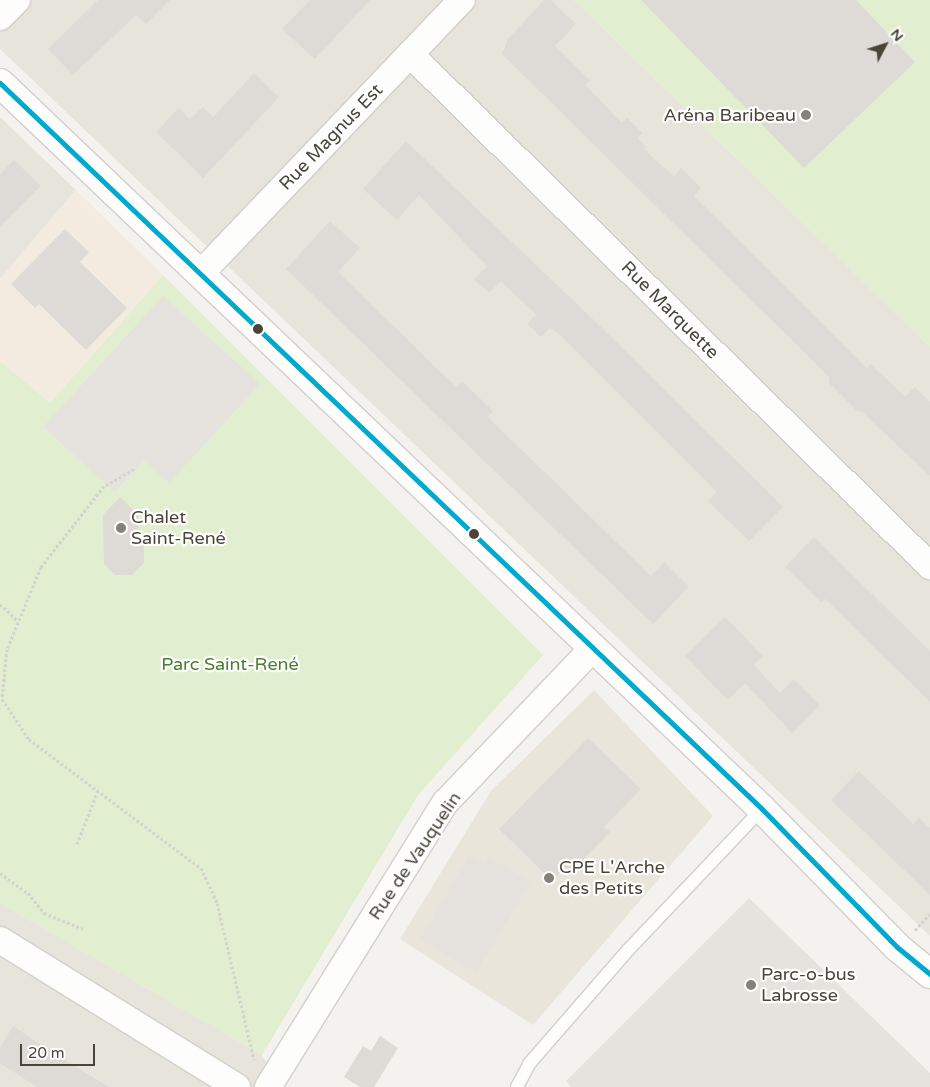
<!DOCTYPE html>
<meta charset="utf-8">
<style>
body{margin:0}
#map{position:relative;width:930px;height:1087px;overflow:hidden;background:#f4f2ee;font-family:"Varela Round",sans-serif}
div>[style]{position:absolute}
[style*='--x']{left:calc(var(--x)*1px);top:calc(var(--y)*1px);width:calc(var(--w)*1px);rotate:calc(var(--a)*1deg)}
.residential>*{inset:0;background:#e7e4dc}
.commercial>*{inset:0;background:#f3ebdf}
.education>*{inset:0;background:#eae5da}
.green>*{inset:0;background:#e1eecf}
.parking>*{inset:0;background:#e6e3df}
.building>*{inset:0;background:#dedbd6}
.path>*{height:3px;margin-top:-1.5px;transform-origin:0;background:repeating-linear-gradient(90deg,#d3d2cc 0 2.5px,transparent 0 5px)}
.roads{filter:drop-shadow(1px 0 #d2d0cb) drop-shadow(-1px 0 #d2d0cb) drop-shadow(0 1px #d2d0cb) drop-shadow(0 -1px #d2d0cb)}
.service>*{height:12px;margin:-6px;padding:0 6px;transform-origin:6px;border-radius:6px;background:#fdfdfc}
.minor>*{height:26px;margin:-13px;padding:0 13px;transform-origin:13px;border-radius:13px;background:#fdfdfc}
.tertiary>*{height:28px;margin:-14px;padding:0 14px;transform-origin:14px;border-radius:14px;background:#fdfdfc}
.bus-1>*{height:5px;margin:-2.5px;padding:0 2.5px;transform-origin:2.5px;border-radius:2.5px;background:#00a9ce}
.dots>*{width:14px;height:14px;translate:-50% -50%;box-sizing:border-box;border:2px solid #fff;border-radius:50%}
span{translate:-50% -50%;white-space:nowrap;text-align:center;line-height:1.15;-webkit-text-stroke:4.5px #fff;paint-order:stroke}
.poi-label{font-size:18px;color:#4b4439}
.right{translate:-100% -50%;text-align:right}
.left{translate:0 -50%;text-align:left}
.street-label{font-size:18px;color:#4b4439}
.park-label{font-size:18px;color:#4a7f2a}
.north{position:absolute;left:860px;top:20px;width:50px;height:50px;-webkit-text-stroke:4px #fff;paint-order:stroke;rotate:50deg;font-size:14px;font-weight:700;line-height:20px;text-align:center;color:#4b4439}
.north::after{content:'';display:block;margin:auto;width:18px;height:22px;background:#4b4439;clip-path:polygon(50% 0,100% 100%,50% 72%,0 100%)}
.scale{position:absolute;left:20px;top:1044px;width:75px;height:22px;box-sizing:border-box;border:2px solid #4b4439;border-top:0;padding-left:6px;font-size:15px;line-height:18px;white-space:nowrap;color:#4b4439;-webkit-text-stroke:4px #fff;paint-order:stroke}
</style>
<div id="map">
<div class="residential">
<i style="clip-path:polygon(0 0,574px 0,930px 347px,930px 936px,0 49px)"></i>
<i style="clip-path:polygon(0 117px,76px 190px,0 279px)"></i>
<i style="clip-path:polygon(0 903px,262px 1055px,281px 1087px,0 1087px)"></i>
</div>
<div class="commercial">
<i style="clip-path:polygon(76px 190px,163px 275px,50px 403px,0 361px,0 279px)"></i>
</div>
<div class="education">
<i style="clip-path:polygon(594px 690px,713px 816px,533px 1025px,400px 939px,491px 791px)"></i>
</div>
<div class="green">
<i style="clip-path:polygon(574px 0,930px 0,930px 347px)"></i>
<i style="clip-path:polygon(163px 275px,543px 655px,418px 795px,262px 1055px,0 903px,0 361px,50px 403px)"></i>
</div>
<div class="parking">
<i style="clip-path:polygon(163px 296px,260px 384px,169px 483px,144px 460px,115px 492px,43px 427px)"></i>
<i style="clip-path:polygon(469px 856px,484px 865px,489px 857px,531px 882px,476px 973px,420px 939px)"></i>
<i style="clip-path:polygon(749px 898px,930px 1073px,930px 1087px,571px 1087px,566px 1081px)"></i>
</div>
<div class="building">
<i style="clip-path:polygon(98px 0,170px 0,146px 24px,136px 15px,73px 75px,48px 49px)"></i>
<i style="clip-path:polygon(310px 0,370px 0,315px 59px,282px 29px)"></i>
<i style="clip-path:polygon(544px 0,551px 0,576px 24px,555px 46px,590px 80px,585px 85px,622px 123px,627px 118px,643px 133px,638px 138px,646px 147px,644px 149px,674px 177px,681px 168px,701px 188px,694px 196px,867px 368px,871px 364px,905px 397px,915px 387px,930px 402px,930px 476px,862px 412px,857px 411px,829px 383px,829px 377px,502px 54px,508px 39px)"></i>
<i style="clip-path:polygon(641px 0,856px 0,915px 62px,804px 168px)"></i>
<i style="clip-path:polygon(254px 73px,279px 97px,203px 178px,156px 132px,179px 108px,190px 119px,203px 107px,213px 117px)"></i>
<i style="clip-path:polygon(406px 141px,598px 324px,783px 507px,749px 541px,708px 501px,717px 492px,559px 334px,550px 328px,541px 337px,527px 324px,536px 315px,501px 281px,489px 293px,474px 279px,487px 266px,419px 195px,397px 220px,363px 189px)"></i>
<i style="clip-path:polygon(14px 160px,41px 186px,0 227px,0 174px)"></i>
<i style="clip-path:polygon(330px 221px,360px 248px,338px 272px,456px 387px,462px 381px,493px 411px,488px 417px,651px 576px,664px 562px,689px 587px,653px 624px,286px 269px)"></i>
<i style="clip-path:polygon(65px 229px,89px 252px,80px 262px,127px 308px,86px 350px,39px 304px,35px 308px,11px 284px)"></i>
<i style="clip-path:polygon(120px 497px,138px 514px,139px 541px,144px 546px,144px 563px,132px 575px,115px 575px,104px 564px,103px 515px)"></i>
<i style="clip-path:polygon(814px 537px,930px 651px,930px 702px,825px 599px,821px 602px,785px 567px)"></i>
<i style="clip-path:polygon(725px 617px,763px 656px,754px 665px,780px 693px,794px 679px,820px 705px,792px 733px,745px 683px,728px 700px,685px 656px)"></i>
<i style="clip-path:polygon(588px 738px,641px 789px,604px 827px,610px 832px,570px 873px,565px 867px,552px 881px,499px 829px)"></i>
<i style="clip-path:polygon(859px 771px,913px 824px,919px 818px,930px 828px,930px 895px,831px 800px)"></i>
<i style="clip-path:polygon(13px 1026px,50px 1051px,109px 1087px,37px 1087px,0 1063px,0 1047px)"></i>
<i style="clip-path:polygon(380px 1036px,398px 1048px,374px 1087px,360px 1087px,344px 1077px,363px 1046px,371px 1051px)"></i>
</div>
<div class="path">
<i style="--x:134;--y:469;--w:34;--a:150"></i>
<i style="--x:104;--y:486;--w:103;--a:127.9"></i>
<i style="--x:41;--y:567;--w:89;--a:112.5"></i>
<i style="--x:7;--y:649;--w:50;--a:95.7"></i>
<i style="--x:2;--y:699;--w:48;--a:56"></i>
<i style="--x:29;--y:739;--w:215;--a:36.9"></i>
<i style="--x:201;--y:868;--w:38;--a:65"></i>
<i style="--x:217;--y:903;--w:161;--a:76.7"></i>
<i style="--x:0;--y:604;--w:25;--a:43"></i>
<i style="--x:77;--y:844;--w:58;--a:-68.7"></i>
<i style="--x:0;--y:873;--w:34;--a:36"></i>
<i style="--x:28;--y:893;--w:26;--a:51"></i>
<i style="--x:44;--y:913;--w:42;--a:22.3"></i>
<i style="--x:915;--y:930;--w:22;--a:-47"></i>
</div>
<div class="roads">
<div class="service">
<i style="--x:517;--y:1087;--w:26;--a:-62"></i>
<i style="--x:529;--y:1064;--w:152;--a:-49"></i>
<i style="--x:629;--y:949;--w:193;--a:-46.5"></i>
</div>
<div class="minor">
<i style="--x:0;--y:17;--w:24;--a:-45"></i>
<i style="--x:410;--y:54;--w:730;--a:44.56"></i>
<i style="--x:200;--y:274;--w:379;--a:-46.3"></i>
<i style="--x:0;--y:940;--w:279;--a:31.8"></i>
<i style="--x:268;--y:1087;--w:335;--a:-58.1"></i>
<i style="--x:445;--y:803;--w:213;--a:-46.3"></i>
</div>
<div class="tertiary">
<i style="--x:0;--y:83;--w:1052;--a:43.61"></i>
<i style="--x:762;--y:809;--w:193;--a:45.6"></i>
<i style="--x:897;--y:947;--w:43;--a:39.3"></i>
</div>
</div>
<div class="bus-1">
<i style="--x:0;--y:83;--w:1052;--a:43.61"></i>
<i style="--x:762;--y:809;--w:193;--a:45.6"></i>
<i style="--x:897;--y:947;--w:43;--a:39.3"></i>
</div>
<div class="dots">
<i style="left:806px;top:115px;background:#868178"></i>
<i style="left:258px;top:329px;background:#4b4439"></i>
<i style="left:121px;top:528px;background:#868178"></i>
<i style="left:474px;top:534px;background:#4b4439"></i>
<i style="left:549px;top:878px;background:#868178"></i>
<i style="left:751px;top:985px;background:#868178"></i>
</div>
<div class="poi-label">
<span class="right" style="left:796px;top:115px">Aréna Baribeau</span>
<span class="left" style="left:131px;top:528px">Chalet<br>Saint-René</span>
<span class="left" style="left:559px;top:878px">CPE L'Arche<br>des Petits</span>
<span class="left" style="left:761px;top:985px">Parc-o-bus<br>Labrosse</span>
</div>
<div class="street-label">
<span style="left:331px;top:137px;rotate:-46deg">Rue Magnus Est</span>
<span style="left:670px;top:310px;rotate:45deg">Rue Marquette</span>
<span style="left:415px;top:856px;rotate:-56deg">Rue de Vauquelin</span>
</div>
<div class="park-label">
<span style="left:230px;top:664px">Parc Saint-René</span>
</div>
<div class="north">N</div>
<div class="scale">20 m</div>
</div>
